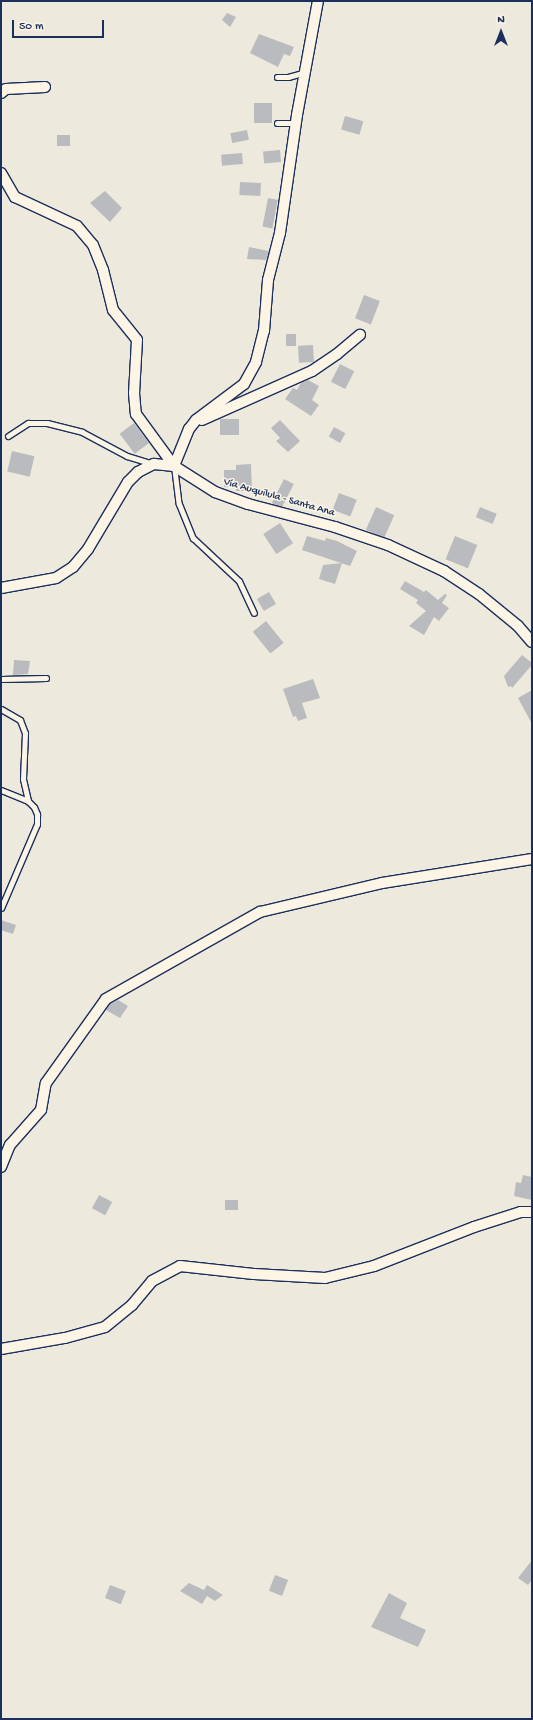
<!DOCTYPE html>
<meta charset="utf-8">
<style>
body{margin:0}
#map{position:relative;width:533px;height:1720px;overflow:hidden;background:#eee9dd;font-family:"Gochi Hand",sans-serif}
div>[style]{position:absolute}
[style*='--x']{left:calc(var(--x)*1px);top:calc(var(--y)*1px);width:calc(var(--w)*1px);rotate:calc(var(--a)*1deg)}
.building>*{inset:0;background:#babbbe;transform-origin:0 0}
.roads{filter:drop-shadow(1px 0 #1b2f5e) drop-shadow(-1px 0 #1b2f5e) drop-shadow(0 1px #1b2f5e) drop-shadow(0 -1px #1b2f5e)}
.lane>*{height:5px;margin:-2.5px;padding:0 2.5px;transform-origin:2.5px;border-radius:2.5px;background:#fcf5e5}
.street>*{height:10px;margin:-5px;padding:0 5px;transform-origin:5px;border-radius:5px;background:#fcf5e5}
span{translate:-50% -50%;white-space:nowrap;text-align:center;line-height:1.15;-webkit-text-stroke:3px #fcf5e5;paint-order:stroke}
.street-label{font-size:11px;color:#1b2f5e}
.frame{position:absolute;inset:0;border:2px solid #1b2f5e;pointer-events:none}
.north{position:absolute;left:481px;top:12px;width:40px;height:40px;-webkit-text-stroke:3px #fcf5e5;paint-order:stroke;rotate:0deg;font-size:11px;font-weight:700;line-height:16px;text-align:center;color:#1b2f5e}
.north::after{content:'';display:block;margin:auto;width:14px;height:18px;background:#1b2f5e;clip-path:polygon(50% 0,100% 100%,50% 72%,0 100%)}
.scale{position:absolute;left:12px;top:20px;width:92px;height:18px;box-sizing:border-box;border:2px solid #1b2f5e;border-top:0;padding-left:5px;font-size:12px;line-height:14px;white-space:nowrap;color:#1b2f5e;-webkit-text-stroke:3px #fcf5e5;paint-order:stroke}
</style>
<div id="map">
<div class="building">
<i style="clip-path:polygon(227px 13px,236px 17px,230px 27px,222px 20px)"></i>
<i style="clip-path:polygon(259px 34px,294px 47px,290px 56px,284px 54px,278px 67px,250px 53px)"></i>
<i style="left:254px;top:103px;width:18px;height:20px"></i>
<i style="left:345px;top:116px;width:19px;height:14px;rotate:16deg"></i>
<i style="left:247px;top:130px;width:10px;height:17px;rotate:79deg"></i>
<i style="left:57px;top:135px;width:13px;height:11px"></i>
<i style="left:280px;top:150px;width:12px;height:17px;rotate:85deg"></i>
<i style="left:242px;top:153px;width:11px;height:21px;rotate:85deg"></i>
<i style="left:240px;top:182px;width:21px;height:13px;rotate:3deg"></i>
<i style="clip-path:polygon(105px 191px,122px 208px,110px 222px,90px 203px)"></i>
<i style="left:268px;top:198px;width:10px;height:29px;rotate:11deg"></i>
<i style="clip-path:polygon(249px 247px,269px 251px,266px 260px,247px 259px)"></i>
<i style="left:364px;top:295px;width:17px;height:25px;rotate:21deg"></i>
<i style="left:286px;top:334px;width:10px;height:12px"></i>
<i style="left:313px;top:345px;width:17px;height:15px;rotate:87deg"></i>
<i style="left:340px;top:364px;width:16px;height:20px;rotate:27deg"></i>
<i style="clip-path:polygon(308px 380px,319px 386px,312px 400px,319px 405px,311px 416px,285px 399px,293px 388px,297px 390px,301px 383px)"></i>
<i style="left:220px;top:419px;width:19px;height:16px"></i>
<i style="clip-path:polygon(280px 420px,300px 441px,288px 452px,276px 441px,280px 438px,271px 428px)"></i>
<i style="left:134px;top:423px;width:25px;height:18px;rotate:53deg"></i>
<i style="left:334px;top:427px;width:13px;height:11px;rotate:29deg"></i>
<i style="left:12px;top:451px;width:23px;height:21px;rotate:13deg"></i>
<i style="clip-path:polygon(251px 464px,252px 491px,236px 491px,236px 487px,224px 487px,224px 470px,236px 470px,236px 465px)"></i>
<i style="left:284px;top:479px;width:11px;height:27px;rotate:27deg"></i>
<i style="left:339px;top:493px;width:19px;height:18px;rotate:21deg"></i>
<i style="left:376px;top:507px;width:20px;height:25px;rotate:24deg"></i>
<i style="left:480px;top:507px;width:18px;height:11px;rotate:22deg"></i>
<i style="left:280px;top:523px;width:24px;height:20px;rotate:57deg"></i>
<i style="clip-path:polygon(307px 536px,325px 541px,326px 538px,337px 541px,357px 551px,350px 566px,302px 550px)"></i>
<i style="left:455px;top:536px;width:24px;height:25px;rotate:22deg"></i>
<i style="clip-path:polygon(342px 563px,335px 584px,319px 579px,323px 565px)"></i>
<i style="clip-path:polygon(405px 581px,424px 592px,426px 590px,438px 600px,445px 594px,447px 595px,442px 603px,449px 608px,439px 621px,434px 617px,424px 635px,409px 626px,426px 611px,416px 603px,418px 600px,400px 589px)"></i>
<i style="left:269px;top:592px;width:14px;height:14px;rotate:60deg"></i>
<i style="left:266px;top:621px;width:28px;height:17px;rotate:51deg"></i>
<i style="clip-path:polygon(522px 655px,532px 663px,532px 665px,512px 688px,511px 686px,508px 687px,504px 676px)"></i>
<i style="clip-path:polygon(14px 660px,30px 661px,28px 674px,13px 675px)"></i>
<i style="clip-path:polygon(313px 679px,320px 698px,302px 703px,307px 718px,298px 721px,296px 716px,293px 717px,283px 689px)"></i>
<i style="clip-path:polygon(532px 690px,532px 724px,518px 698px)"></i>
<i style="clip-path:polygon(1px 920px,16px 925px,13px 934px,1px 930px)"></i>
<i style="clip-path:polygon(118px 1000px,128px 1006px,120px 1018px,106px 1010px,110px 1004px)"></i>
<i style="clip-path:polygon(523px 1175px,532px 1177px,532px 1200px,514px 1196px,516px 1182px,521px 1183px)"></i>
<i style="left:99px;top:1195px;width:15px;height:15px;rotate:28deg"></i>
<i style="left:225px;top:1200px;width:13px;height:10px"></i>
<i style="clip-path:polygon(532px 1560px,532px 1580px,528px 1585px,518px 1578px)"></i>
<i style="left:275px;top:1575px;width:14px;height:17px;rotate:21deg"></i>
<i style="clip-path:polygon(189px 1583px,204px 1590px,207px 1585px,223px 1595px,215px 1601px,207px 1596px,202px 1604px,180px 1591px)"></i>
<i style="left:110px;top:1585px;width:17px;height:14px;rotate:21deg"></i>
<i style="clip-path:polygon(389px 1593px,407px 1603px,400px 1618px,426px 1630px,418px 1647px,371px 1627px)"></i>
</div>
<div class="roads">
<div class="lane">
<i style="--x:277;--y:77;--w:11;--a:0"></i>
<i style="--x:288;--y:77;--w:18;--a:-16"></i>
<i style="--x:277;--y:123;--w:19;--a:0"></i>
<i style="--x:8;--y:436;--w:24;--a:-33"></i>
<i style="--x:28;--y:423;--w:19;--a:0"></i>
<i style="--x:47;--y:423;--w:36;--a:14"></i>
<i style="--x:82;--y:432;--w:51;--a:28.1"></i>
<i style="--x:127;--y:456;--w:27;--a:17"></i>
<i style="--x:174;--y:466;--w:38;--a:83"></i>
<i style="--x:179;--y:504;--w:37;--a:68"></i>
<i style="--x:193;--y:538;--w:63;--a:43.1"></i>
<i style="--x:239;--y:581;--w:35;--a:65"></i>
<i style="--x:1;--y:679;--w:45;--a:-1.3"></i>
<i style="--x:1;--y:709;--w:22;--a:30"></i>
<i style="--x:20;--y:720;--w:14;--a:69"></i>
<i style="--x:25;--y:733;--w:46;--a:92.5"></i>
<i style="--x:23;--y:779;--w:23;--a:77"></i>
<i style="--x:1;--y:790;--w:29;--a:22"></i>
<i style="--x:28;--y:801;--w:8;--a:45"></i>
<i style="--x:34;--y:807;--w:8;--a:67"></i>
<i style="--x:37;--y:814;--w:10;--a:90"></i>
<i style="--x:37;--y:824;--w:91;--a:113.2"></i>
</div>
<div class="street">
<i style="--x:1;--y:93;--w:6;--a:-39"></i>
<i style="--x:6;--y:89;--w:39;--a:-3"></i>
<i style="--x:1;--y:173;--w:28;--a:60"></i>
<i style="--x:15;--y:197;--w:68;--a:25.1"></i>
<i style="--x:77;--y:226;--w:25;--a:50"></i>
<i style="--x:93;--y:245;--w:27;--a:68"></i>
<i style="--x:103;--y:270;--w:41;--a:76"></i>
<i style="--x:113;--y:310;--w:38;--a:51"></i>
<i style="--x:137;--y:340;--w:53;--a:93.2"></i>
<i style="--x:134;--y:393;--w:21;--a:85"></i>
<i style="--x:136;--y:414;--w:64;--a:53.8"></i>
<i style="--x:202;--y:420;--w:120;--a:-24"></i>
<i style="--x:312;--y:371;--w:30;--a:-34"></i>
<i style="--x:337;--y:354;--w:30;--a:-40"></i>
<i style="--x:174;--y:466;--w:40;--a:-68"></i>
<i style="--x:189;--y:429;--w:11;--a:-52"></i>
<i style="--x:196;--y:420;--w:60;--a:-36.9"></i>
<i style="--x:244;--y:384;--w:25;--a:-61"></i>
<i style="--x:256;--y:362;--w:32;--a:-76"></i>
<i style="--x:264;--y:331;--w:51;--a:-85.5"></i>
<i style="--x:268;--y:280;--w:49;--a:-75.7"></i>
<i style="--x:280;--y:233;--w:119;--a:-81.8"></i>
<i style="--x:297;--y:115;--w:116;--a:-79.6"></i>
<i style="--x:1;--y:588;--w:56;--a:-10.3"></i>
<i style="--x:56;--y:578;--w:20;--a:-33"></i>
<i style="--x:73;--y:567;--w:23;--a:-50"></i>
<i style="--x:88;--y:549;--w:78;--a:-59.2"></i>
<i style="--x:128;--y:482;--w:14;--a:-45"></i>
<i style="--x:138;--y:472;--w:18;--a:-27"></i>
<i style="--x:154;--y:464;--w:20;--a:6"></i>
<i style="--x:174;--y:466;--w:49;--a:32.4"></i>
<i style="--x:215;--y:492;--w:35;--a:20"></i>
<i style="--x:248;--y:504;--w:90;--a:14.8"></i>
<i style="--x:335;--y:527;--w:56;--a:18.8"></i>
<i style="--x:388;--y:545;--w:62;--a:24.9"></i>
<i style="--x:444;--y:571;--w:42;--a:33.3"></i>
<i style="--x:479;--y:594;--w:50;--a:39.4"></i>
<i style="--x:518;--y:626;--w:21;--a:49"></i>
<i style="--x:1;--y:1167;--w:24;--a:-68"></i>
<i style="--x:10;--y:1145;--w:47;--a:-48.5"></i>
<i style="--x:41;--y:1110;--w:27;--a:-80"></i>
<i style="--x:46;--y:1083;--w:103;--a:-54.5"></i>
<i style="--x:106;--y:999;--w:177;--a:-29.5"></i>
<i style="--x:260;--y:912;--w:125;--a:-13.4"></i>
<i style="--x:382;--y:883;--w:152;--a:-9.1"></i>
<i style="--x:1;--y:1349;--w:65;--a:-9.8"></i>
<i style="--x:65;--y:1338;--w:41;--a:-15.4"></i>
<i style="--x:105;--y:1327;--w:35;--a:-39"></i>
<i style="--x:132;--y:1305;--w:31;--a:-50"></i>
<i style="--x:152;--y:1281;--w:32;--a:-28"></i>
<i style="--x:180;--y:1266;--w:74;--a:6.2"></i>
<i style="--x:254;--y:1274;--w:71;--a:3.2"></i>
<i style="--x:325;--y:1278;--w:50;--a:-13.8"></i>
<i style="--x:374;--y:1266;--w:107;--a:-21.3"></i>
<i style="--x:474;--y:1227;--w:49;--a:-17.7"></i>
<i style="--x:521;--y:1212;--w:11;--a:0"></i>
</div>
</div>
<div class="street-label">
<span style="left:279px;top:498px;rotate:16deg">Vía Auquilula - Santa Ana</span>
</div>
<div class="frame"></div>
<div class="north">N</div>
<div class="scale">50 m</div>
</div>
